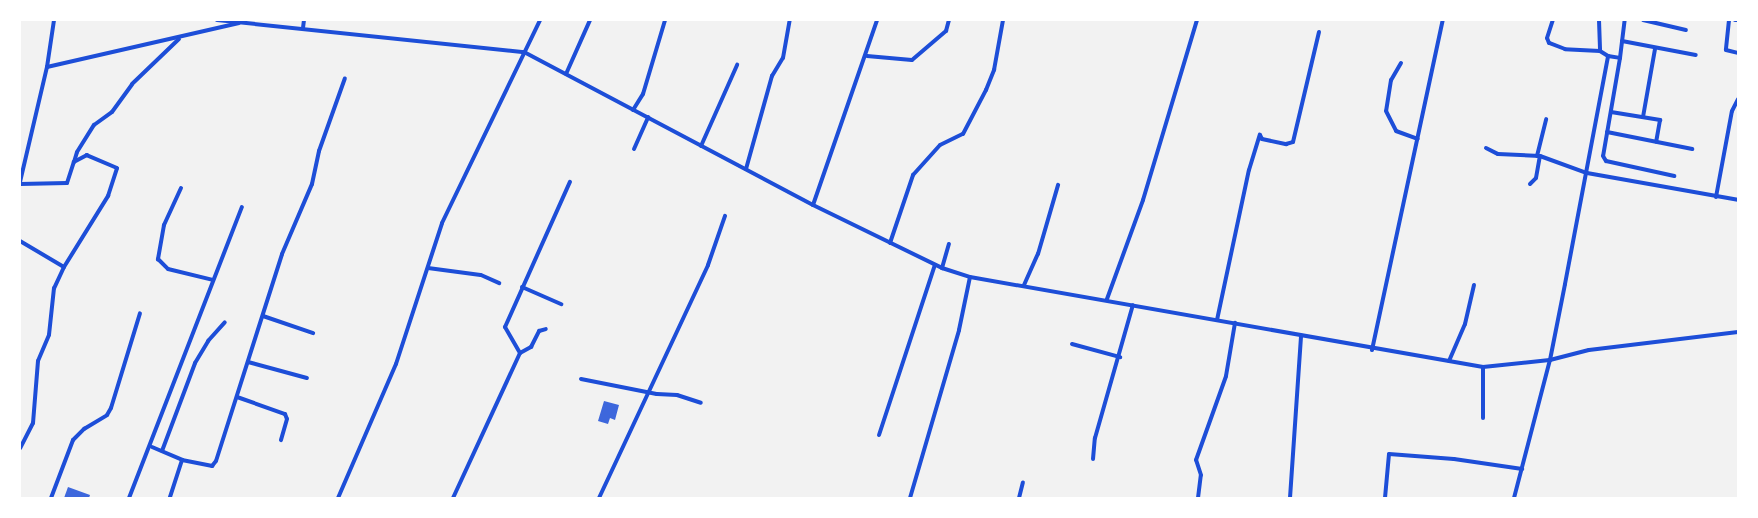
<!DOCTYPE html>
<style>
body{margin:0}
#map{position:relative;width:1758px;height:518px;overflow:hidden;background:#f2f2f2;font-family:"Libre Baskerville",serif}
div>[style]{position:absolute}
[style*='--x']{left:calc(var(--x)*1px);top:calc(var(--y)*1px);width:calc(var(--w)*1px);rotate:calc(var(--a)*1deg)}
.building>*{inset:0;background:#3d67dc}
.minor>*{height:4px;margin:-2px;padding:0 2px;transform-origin:2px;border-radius:2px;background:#1d4ed8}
span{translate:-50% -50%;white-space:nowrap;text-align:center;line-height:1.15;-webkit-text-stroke:4px #fff;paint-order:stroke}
.frame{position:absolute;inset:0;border:21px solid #fff;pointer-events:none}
</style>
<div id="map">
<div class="building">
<i style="clip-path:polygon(604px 401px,619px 405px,615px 420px,610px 418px,608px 424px,598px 421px)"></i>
<i style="clip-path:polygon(68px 487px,90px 495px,89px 498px,64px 498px)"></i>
</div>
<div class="minor">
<i style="--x:217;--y:20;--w:309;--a:6"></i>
<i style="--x:524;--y:52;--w:327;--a:27.9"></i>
<i style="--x:813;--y:205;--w:144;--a:26"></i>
<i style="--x:942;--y:268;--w:29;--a:18"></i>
<i style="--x:970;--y:277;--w:521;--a:9.95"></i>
<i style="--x:1483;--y:367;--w:67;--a:-6"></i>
<i style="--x:1550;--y:360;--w:77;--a:-78.8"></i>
<i style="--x:1565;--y:284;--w:232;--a:-79.3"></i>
<i style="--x:1608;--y:56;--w:9;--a:-148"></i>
<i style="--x:1600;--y:51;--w:35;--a:-177"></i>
<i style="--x:1565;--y:49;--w:17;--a:-159"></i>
<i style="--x:1549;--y:43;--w:5;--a:-112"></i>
<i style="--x:1547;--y:38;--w:19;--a:-72"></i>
<i style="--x:1599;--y:20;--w:31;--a:88"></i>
<i style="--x:1643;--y:20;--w:44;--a:13.1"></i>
<i style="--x:1729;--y:20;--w:30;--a:96"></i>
<i style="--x:1726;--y:50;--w:12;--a:14"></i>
<i style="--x:1735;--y:20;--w:3;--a:0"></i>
<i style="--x:303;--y:28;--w:8;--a:-83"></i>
<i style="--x:1622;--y:41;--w:75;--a:10.7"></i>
<i style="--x:867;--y:56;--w:45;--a:5.1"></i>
<i style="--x:912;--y:60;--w:45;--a:-40.5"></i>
<i style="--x:946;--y:31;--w:11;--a:-75"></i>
<i style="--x:1608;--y:56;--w:12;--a:9"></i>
<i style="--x:1620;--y:58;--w:38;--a:-83"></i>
<i style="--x:1620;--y:58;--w:99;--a:99.8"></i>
<i style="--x:1603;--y:156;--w:6;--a:59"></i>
<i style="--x:1606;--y:161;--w:70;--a:12.4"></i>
<i style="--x:1401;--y:63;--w:20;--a:120"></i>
<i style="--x:1391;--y:80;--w:31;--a:99"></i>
<i style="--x:1386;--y:111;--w:22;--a:63"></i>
<i style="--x:1396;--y:131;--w:23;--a:20"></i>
<i style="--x:47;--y:67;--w:48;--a:-81.5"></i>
<i style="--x:566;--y:74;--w:59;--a:-66"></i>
<i style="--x:633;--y:110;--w:19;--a:-58"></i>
<i style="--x:643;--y:94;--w:77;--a:-73.4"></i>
<i style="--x:1611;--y:112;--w:50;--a:9.3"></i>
<i style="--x:1660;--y:120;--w:22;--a:100"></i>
<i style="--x:1643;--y:117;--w:69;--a:-80"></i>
<i style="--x:1607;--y:132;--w:87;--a:11.3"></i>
<i style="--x:701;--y:146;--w:89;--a:-66"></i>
<i style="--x:1486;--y:148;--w:13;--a:27"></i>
<i style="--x:1498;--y:154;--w:42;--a:2.7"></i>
<i style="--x:1540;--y:156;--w:50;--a:19.9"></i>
<i style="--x:1587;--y:173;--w:153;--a:10.1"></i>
<i style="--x:634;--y:149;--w:35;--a:-66"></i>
<i style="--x:1537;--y:156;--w:38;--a:-76"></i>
<i style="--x:746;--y:169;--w:97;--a:-74.4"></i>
<i style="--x:772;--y:76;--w:21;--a:-59"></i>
<i style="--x:783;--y:58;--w:39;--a:-80"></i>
<i style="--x:20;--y:182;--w:118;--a:-76.8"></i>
<i style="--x:47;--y:67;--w:197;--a:-12.9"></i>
<i style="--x:20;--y:184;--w:47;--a:-1.2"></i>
<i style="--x:67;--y:183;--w:22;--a:-72"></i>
<i style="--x:1530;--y:184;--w:8;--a:-45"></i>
<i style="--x:1536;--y:178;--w:22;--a:-80"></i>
<i style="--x:181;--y:188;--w:41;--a:114.7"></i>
<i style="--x:164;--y:225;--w:35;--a:100"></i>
<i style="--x:158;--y:259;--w:14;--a:45"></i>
<i style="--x:168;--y:269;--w:46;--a:13.7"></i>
<i style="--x:1716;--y:197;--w:87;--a:-79.5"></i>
<i style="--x:1732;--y:111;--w:13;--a:-63"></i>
<i style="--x:813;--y:205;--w:196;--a:-70.9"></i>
<i style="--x:20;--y:241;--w:51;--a:30.6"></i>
<i style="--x:64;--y:267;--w:23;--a:115"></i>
<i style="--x:54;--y:288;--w:47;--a:96.1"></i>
<i style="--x:49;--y:335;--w:28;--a:113"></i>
<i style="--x:38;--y:361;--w:62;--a:94.6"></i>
<i style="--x:33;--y:423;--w:28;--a:117"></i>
<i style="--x:890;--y:243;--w:72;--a:-71.3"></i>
<i style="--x:913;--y:175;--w:40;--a:-48"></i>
<i style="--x:940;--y:145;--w:25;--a:-26"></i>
<i style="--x:963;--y:134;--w:50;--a:-62.4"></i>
<i style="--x:986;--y:90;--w:22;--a:-68"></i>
<i style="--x:994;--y:70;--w:51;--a:-79.8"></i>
<i style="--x:64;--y:267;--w:84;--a:-58.2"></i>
<i style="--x:108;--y:196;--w:29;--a:-72"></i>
<i style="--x:117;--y:168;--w:33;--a:-157"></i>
<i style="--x:87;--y:155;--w:15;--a:152"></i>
<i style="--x:74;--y:162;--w:10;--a:-73"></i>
<i style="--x:77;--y:152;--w:32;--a:-58"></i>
<i style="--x:94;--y:125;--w:22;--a:-36"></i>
<i style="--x:112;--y:112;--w:34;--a:-54"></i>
<i style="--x:132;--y:84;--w:65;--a:-43.8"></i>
<i style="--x:428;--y:268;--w:53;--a:7.5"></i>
<i style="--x:481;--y:275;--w:20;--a:24"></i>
<i style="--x:942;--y:268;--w:25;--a:-74"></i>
<i style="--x:1024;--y:285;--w:34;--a:-66"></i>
<i style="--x:1038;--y:254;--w:72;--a:-73.8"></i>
<i style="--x:522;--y:287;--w:43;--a:23.6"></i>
<i style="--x:1107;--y:299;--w:105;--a:-70"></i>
<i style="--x:1143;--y:200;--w:188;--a:-73.3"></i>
<i style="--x:263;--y:316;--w:53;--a:18.8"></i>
<i style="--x:1217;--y:320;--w:153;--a:-78"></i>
<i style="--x:1249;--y:170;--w:37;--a:-73"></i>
<i style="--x:1260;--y:135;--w:4;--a:63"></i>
<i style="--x:1262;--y:139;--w:25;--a:12"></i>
<i style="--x:1286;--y:144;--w:7;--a:-16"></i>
<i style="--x:1293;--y:142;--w:113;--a:-76.7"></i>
<i style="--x:1072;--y:344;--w:50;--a:15.2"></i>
<i style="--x:1372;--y:350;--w:338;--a:-77.9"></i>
<i style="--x:520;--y:353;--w:13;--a:-29"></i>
<i style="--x:531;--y:347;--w:18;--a:-63"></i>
<i style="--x:539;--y:331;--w:7;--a:-16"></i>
<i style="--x:1449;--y:361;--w:40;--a:-66.6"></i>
<i style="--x:1465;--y:324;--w:40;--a:-77"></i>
<i style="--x:248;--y:362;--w:61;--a:15.2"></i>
<i style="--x:1483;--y:367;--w:51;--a:90"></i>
<i style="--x:581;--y:379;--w:77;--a:11.2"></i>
<i style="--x:657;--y:394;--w:20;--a:3"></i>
<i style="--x:677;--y:395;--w:25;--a:18"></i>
<i style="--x:237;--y:397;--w:51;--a:19.5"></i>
<i style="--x:285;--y:414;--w:5;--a:68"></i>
<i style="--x:287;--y:419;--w:22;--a:106"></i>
<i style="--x:879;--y:435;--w:179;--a:-71.8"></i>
<i style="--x:152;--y:447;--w:33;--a:23"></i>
<i style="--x:182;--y:460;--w:40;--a:108"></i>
<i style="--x:162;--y:451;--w:94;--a:-69.4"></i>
<i style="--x:195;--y:363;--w:26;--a:-59"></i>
<i style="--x:208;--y:341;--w:25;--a:-48"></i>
<i style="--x:1093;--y:459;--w:21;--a:-85"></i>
<i style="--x:1095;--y:438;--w:138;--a:-74.1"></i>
<i style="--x:182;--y:460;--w:31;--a:11"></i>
<i style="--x:212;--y:466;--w:6;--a:-51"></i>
<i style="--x:216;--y:461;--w:217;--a:-72.3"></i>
<i style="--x:282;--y:254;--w:76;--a:-66.8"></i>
<i style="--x:312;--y:184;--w:34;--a:-78"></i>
<i style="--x:319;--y:151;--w:77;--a:-70.4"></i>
<i style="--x:51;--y:498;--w:62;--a:-69.2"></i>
<i style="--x:73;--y:440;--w:16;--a:-45"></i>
<i style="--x:84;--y:429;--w:27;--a:-31"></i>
<i style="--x:107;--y:415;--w:8;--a:-60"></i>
<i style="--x:111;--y:408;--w:99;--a:-73"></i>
<i style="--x:129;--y:498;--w:312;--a:-68.8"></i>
<i style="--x:338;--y:498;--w:146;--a:-66.6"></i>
<i style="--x:396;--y:364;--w:148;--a:-71.9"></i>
<i style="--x:442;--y:223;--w:225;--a:-64.2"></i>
<i style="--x:453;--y:498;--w:160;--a:-65.2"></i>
<i style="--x:520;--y:353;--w:30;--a:-120"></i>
<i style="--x:505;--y:327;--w:159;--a:-65.9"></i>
<i style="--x:599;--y:498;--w:257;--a:-64.9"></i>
<i style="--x:708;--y:265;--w:52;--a:-70.9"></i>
<i style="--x:910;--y:498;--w:175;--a:-73.7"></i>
<i style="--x:959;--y:330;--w:54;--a:-78.3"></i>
<i style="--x:1019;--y:498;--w:16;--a:-76"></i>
<i style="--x:1198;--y:498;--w:23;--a:-83"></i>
<i style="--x:1201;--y:475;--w:16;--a:-108"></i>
<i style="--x:1196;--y:460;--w:89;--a:-70.3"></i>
<i style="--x:1226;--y:376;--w:54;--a:-80.4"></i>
<i style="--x:1290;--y:498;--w:163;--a:-86.1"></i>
<i style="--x:1385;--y:498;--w:44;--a:-84.8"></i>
<i style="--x:1389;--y:454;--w:65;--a:4.4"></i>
<i style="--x:1454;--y:459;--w:69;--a:8.4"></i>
<i style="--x:1514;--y:498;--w:143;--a:-75.4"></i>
<i style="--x:1550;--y:360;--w:40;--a:-14.4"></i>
<i style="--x:1589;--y:350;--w:150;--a:-6.9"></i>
</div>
<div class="frame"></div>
</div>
